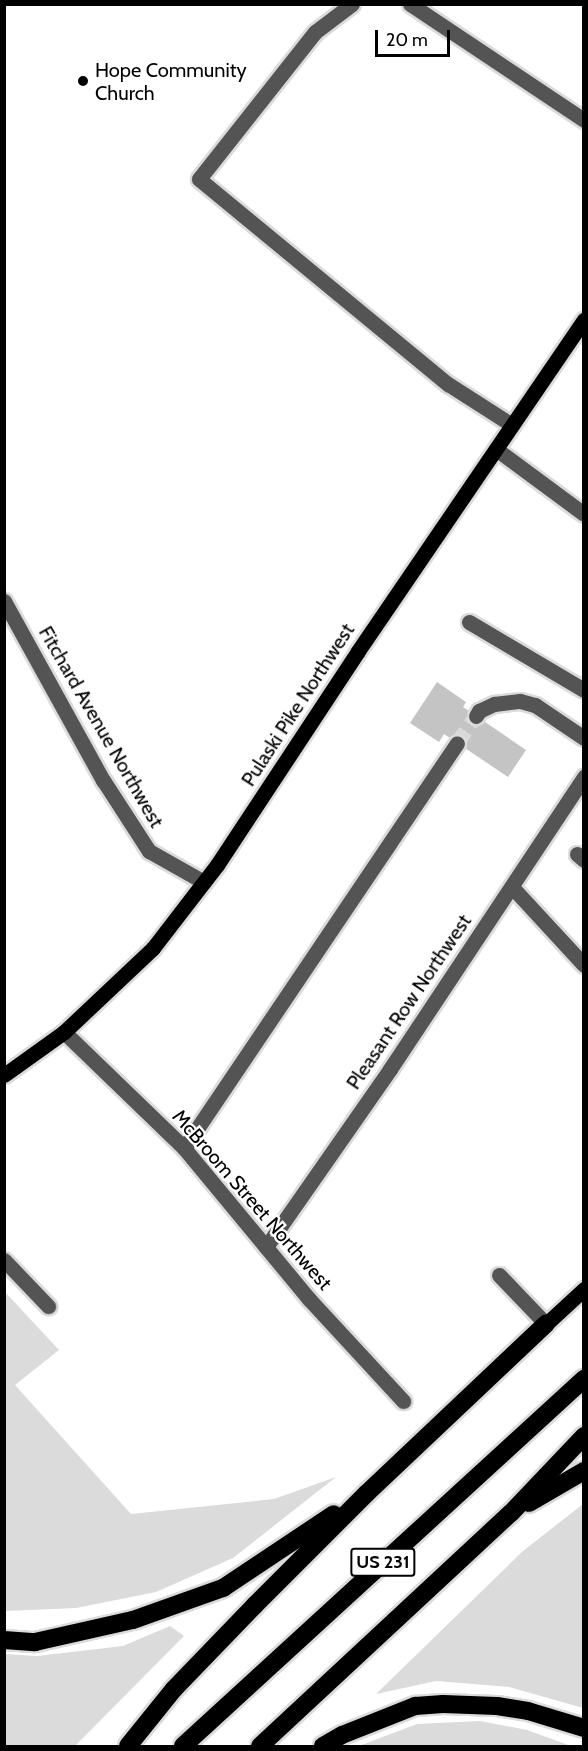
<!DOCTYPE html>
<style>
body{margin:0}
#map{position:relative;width:588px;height:1751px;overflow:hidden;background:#fff;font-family:Cabin,sans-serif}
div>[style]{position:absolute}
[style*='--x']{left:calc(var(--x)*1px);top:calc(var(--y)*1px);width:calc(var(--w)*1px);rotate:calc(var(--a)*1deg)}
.green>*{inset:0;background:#dbdbdb}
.building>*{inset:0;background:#c4c4c4}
.minor-tunnel>*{height:15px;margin-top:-7.5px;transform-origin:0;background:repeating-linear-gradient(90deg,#d9d9d9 0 15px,transparent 0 23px)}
.roads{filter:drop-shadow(2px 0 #dbdbdb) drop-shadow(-2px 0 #dbdbdb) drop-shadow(0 2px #dbdbdb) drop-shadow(0 -2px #dbdbdb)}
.minor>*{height:15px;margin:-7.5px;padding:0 7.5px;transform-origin:7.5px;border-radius:7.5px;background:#545454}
.major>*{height:15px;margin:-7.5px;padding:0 7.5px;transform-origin:7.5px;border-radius:7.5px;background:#000}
.highway>*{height:18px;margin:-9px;padding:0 9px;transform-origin:9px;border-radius:9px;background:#000}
.dots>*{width:16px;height:16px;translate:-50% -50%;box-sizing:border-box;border:3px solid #fff;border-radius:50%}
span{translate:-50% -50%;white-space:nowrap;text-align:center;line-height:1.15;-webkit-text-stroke:4.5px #fff;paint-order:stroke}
.shield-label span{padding:2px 4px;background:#fff;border:2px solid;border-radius:4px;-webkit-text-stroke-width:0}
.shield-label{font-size:18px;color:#000;font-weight:700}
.poi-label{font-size:20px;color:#000}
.left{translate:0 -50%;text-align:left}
.street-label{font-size:20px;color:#000}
.frame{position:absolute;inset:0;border:6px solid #000;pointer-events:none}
.scale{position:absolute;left:375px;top:30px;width:75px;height:27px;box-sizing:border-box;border:3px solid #000;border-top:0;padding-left:8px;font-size:18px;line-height:21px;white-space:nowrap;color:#000;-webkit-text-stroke:4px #fff;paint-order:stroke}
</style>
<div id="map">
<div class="green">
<i style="clip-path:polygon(5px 1292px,59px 1350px,15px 1385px,131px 1514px,274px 1499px,336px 1477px,233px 1558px,156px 1592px,76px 1608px,5px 1611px)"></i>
<i style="clip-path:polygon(583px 1504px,583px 1708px,509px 1687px,436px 1681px,376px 1694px,523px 1551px)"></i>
<i style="clip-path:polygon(170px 1626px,184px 1636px,75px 1746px,5px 1746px,5px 1654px,37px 1656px,123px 1646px)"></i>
<i style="clip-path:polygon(480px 1721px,527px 1730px,571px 1746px,359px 1746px,417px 1724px)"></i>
</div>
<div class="building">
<i style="clip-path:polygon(437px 682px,466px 702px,463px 707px,526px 750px,508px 777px,444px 734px,439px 742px,410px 723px)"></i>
</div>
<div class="minor-tunnel">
<i style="--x:457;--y:743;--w:33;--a:-55"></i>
</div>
<div class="roads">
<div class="minor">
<i style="--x:352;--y:4;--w:46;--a:142.9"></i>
<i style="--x:315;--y:32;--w:187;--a:128.3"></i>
<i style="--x:199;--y:179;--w:323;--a:39.5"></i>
<i style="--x:448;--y:384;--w:76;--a:32.6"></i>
<i style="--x:410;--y:4;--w:209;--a:33.7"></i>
<i style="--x:496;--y:449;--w:109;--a:36.5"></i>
<i style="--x:4;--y:601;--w:205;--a:61.1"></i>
<i style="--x:103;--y:780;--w:85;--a:57.1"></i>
<i style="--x:149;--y:851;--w:63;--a:29.4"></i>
<i style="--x:469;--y:622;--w:134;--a:30.6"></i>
<i style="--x:476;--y:716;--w:6;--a:-59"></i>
<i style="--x:479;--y:711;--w:17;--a:-25"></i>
<i style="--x:494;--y:704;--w:26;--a:-7"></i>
<i style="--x:520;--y:701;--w:16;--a:15"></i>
<i style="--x:535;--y:705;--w:59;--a:34"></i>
<i style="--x:577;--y:854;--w:9;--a:41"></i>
<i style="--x:512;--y:887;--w:106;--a:47.3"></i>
<i style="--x:64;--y:1032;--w:167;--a:44"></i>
<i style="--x:184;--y:1148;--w:196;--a:50.4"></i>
<i style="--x:309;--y:1299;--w:139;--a:47.3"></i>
<i style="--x:184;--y:1148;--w:488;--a:-56"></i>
<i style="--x:266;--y:1247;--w:217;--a:-55.1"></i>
<i style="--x:390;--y:1069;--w:351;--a:-56.4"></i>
<i style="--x:4;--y:1260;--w:64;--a:46.3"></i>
<i style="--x:499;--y:1275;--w:68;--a:46.2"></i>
</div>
<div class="major">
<i style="--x:4;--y:1075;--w:74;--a:-35.6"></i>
<i style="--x:64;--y:1032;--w:122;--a:-43.3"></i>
<i style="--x:153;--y:948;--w:105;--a:-52.4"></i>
<i style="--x:217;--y:865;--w:256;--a:-56.6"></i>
<i style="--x:358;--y:651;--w:401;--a:-55.7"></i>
<i style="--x:546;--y:1324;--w:52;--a:-42.6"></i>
</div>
<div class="highway">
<i style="--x:529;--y:1503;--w:64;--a:-30.2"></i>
<i style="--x:4;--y:1640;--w:31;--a:4"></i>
<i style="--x:35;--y:1642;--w:100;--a:-12.7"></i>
<i style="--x:133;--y:1620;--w:96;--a:-19.6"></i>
<i style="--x:223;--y:1588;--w:133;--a:-33.7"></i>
<i style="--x:128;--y:1746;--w:73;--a:-51.1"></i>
<i style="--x:174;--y:1689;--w:117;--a:-46"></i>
<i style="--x:255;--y:1605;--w:157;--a:-45"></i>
<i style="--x:366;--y:1494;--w:248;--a:-43.4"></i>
<i style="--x:183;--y:1746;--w:544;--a:-42.47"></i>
<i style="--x:260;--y:1746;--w:342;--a:-42.9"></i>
<i style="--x:511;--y:1513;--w:106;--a:-46.5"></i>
<i style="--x:323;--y:1746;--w:22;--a:-30"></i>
<i style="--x:342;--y:1735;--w:79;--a:-21.7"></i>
<i style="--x:415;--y:1706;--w:28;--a:-4"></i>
<i style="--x:443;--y:1704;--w:54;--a:2.1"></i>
<i style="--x:497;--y:1706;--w:31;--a:9"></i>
<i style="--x:528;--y:1711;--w:59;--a:16.9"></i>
</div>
</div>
<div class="dots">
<i style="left:83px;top:81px;background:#000"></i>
</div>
<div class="shield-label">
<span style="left:383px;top:1562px">US 231</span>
</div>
<div class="poi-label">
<span class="left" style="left:95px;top:82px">Hope Community<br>Church</span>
</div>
<div class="street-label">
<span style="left:298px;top:705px;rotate:-57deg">Pulaski Pike Northwest</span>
<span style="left:101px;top:727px;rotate:60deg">Fitchard Avenue Northwest</span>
<span style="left:409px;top:1002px;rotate:-56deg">Pleasant Row Northwest</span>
<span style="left:252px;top:1200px;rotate:49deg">McBroom Street Northwest</span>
</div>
<div class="frame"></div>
<div class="scale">20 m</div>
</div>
